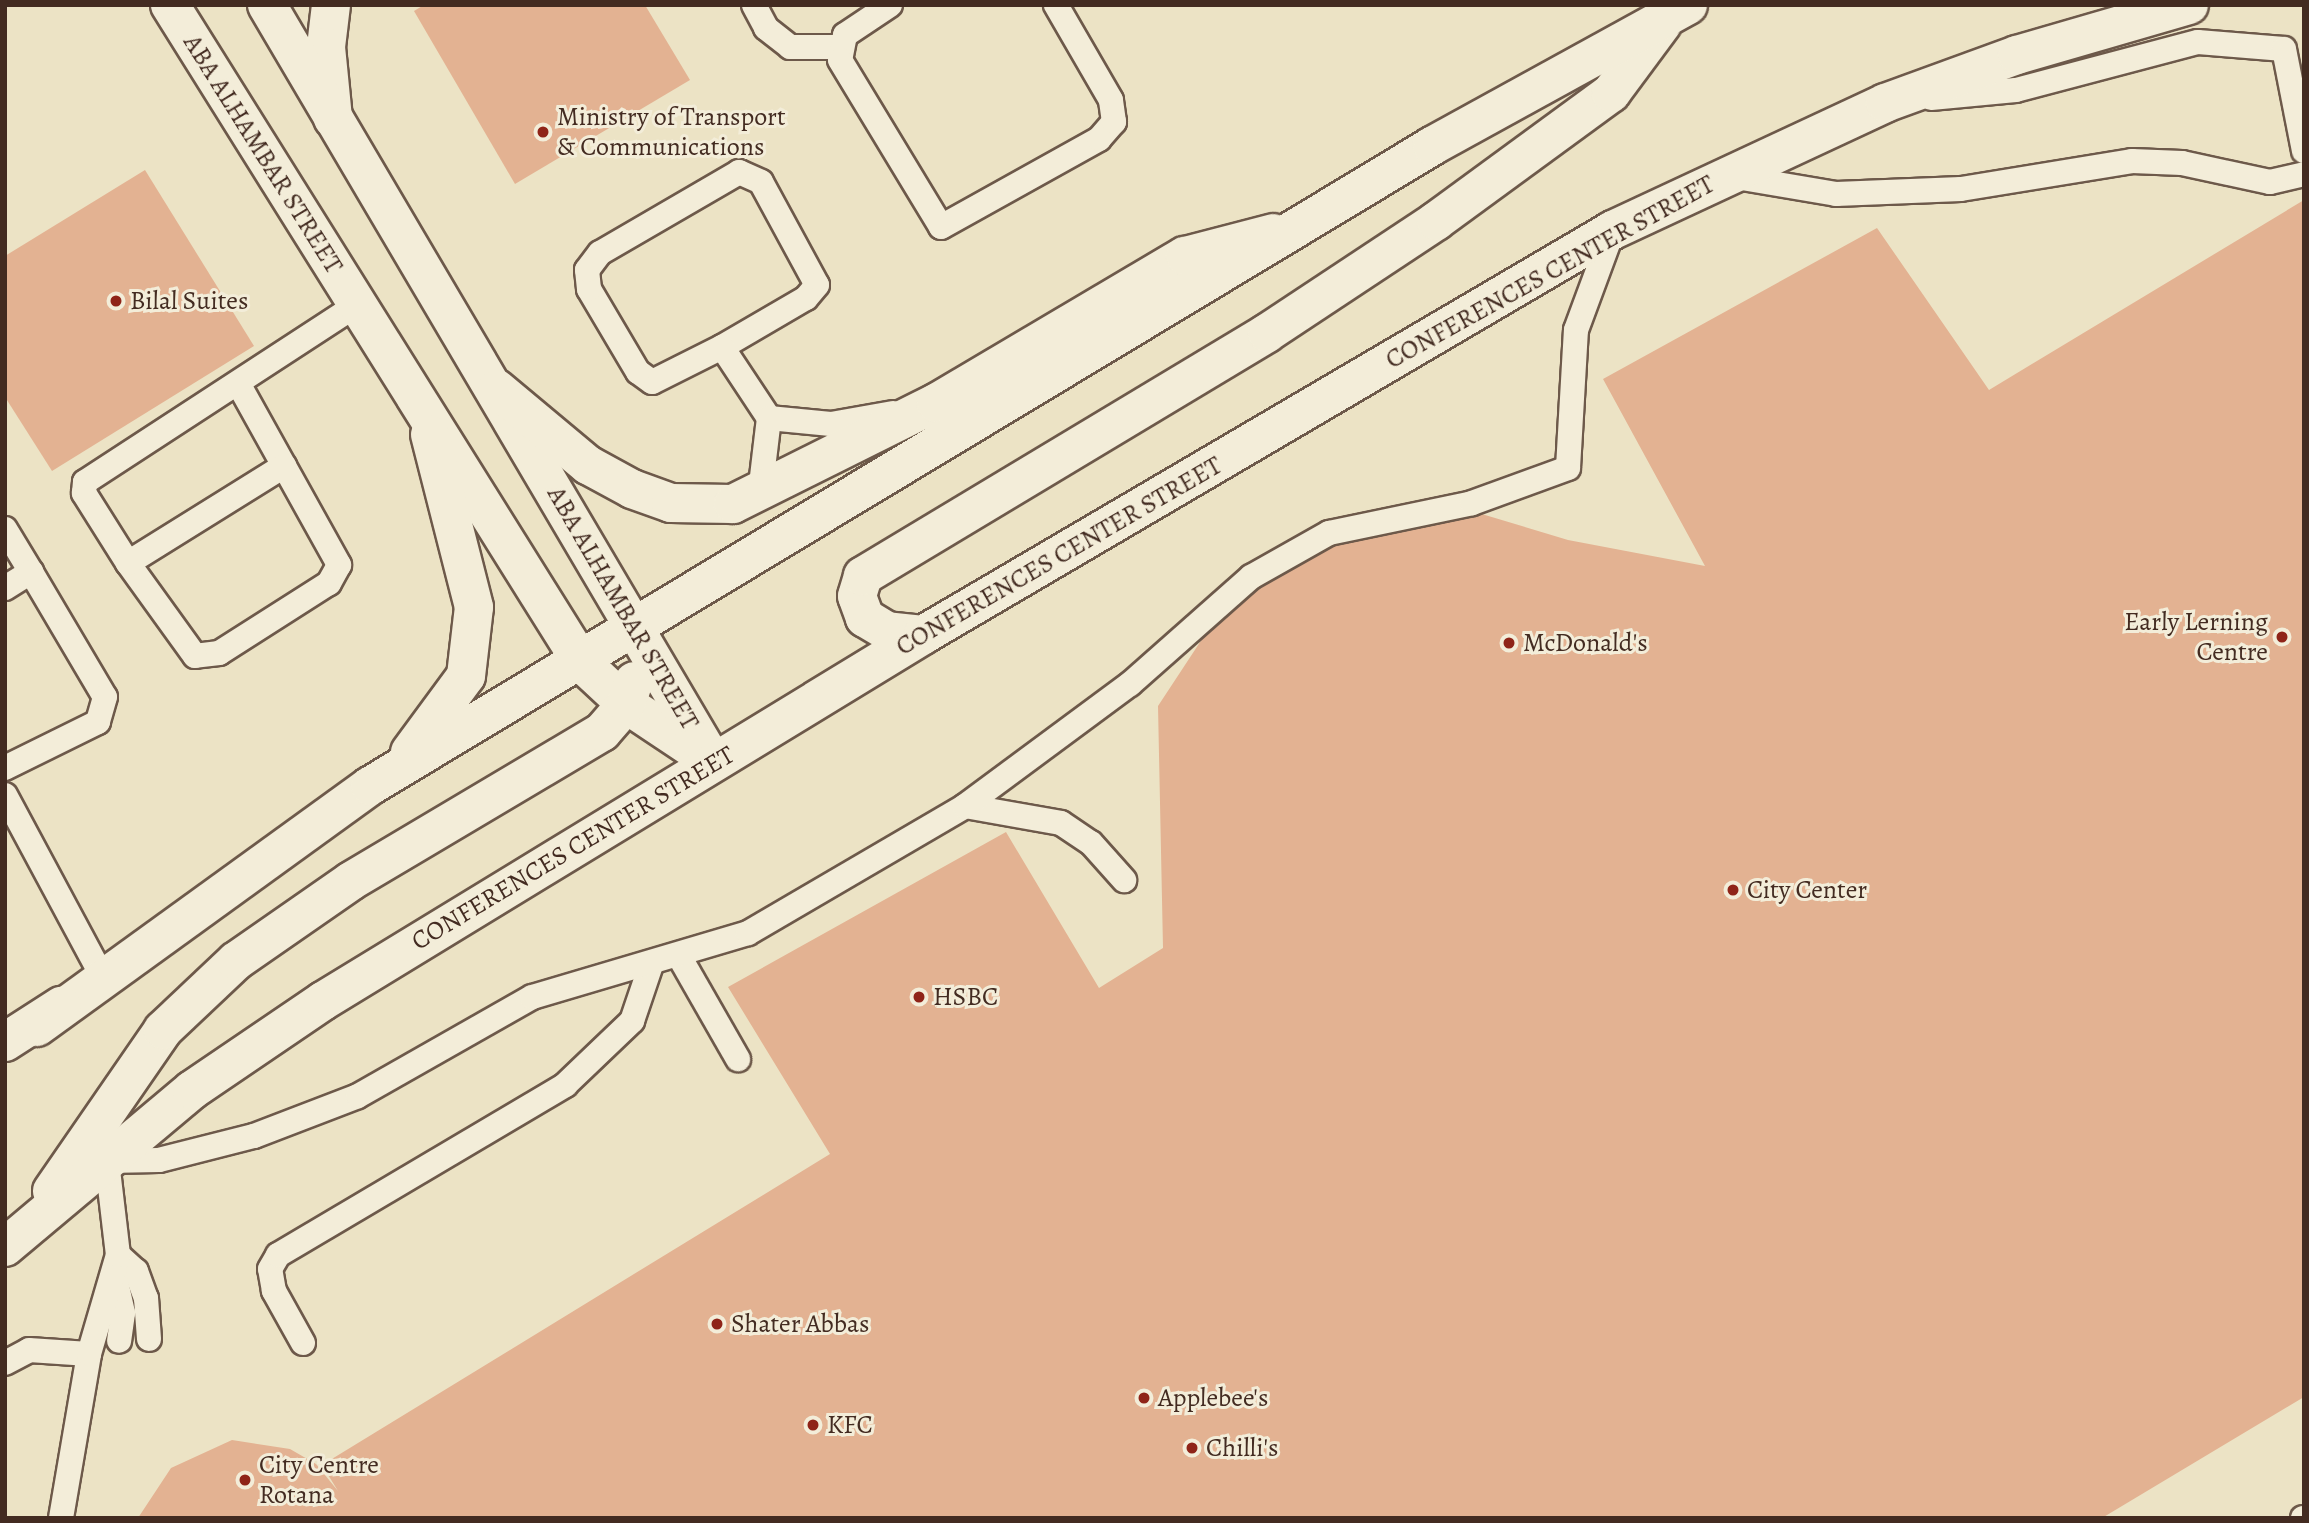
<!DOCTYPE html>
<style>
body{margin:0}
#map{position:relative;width:2309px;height:1523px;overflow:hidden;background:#ece3c5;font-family:Alegreya,serif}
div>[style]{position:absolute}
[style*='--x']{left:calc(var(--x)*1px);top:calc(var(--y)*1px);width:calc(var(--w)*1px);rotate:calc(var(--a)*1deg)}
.building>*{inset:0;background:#e3b292}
.roads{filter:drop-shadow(2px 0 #6d594a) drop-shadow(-2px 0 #6d594a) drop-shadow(0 2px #6d594a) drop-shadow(0 -2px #6d594a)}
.service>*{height:24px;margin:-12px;padding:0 12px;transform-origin:12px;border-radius:12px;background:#f3edd9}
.minor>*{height:38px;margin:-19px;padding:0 19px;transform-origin:19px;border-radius:19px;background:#f3edd9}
.tertiary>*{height:38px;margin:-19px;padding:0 19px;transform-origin:19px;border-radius:19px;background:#f3edd9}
.secondary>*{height:38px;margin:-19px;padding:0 19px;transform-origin:19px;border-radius:19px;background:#f3edd9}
.dots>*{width:19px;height:19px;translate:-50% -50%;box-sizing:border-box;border:4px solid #f3edd9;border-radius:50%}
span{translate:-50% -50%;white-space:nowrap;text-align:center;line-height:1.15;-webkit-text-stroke:6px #f3edd9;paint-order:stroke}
.poi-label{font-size:26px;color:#432b21}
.left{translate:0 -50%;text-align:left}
.right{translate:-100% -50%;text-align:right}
.street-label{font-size:26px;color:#432b21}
.frame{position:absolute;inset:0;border:7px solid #432b21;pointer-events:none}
</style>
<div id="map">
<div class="building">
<i style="clip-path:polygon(424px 5px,645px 5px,690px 80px,515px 184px,414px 11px)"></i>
<i style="clip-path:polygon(145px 170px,254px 346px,52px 471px,5px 397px,5px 256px)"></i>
<i style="clip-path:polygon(2304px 200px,2304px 1397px,2102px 1518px,138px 1518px,171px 1468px,232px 1440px,290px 1449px,316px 1464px,338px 1491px,322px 1465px,830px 1154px,728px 987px,1006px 832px,1099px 988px,1163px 948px,1158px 706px,1210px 627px,1252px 591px,1349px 537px,1465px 509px,1568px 540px,1705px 566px,1603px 379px,1877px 228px,1989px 390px)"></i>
</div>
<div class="roads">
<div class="service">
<i style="--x:754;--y:5;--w:26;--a:62"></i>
<i style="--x:766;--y:28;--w:31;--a:38"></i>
<i style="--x:790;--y:47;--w:50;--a:0"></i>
<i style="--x:890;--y:5;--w:54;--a:146.3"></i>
<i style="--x:845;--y:35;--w:25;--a:101"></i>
<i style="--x:840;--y:60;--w:195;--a:58.8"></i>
<i style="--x:941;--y:227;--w:181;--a:-29.1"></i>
<i style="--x:1099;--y:139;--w:23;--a:-49"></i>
<i style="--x:1114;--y:122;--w:22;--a:-98"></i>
<i style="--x:1111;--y:100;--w:110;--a:-120.1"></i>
<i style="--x:1931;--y:98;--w:85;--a:-5.4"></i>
<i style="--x:2016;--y:90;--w:188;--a:-14.8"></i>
<i style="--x:2198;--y:42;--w:86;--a:4.7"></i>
<i style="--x:2284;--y:49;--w:104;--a:78.9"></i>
<i style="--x:739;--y:172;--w:24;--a:24"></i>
<i style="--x:761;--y:182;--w:117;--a:61.5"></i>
<i style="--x:817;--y:285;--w:17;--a:130"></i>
<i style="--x:806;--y:298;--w:97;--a:149.7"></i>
<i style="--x:722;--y:347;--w:78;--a:153.4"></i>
<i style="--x:652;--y:382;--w:17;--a:-144"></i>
<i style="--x:638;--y:372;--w:96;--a:-120.6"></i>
<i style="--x:589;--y:289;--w:19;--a:-96"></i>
<i style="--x:587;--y:270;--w:21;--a:-53"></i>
<i style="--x:600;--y:253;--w:161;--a:-30.2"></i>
<i style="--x:1730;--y:176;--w:108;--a:9.6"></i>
<i style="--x:1836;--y:194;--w:125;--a:-2.3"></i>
<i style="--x:1961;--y:189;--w:173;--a:-9.3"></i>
<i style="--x:2132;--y:161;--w:50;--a:2.3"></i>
<i style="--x:2182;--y:163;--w:90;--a:12.2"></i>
<i style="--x:2270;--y:182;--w:35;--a:-13"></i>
<i style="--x:722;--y:347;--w:85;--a:56.5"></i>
<i style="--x:769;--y:418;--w:77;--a:96.8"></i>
<i style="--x:239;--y:385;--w:206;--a:60.9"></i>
<i style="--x:339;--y:565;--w:21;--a:119"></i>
<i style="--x:329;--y:583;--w:130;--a:147.5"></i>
<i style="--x:219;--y:653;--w:24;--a:173"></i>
<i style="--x:195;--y:656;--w:115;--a:-125.8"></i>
<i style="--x:128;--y:563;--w:83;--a:-122.2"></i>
<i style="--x:84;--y:493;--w:11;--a:-85"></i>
<i style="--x:85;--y:482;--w:325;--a:-33.1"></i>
<i style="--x:769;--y:418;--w:62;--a:5.5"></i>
<i style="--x:831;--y:424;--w:63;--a:-10.1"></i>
<i style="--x:5;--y:529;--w:50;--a:58.8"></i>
<i style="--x:128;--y:563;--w:184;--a:-31.9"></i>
<i style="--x:5;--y:588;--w:31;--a:-32"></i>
<i style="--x:31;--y:572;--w:145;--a:59.4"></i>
<i style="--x:105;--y:697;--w:26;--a:106"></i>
<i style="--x:98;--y:722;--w:104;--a:153.7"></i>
<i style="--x:5;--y:795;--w:205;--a:61.8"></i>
<i style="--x:965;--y:806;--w:97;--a:10"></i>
<i style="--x:1061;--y:823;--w:36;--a:34"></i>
<i style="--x:1091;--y:843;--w:50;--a:48.3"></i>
<i style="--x:679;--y:956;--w:119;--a:60.2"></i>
<i style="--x:118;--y:1255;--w:24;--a:42"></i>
<i style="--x:136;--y:1271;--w:29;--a:70"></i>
<i style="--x:146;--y:1298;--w:41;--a:85.8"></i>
<i style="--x:114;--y:1273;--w:41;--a:77.3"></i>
<i style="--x:123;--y:1313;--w:28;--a:98"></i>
<i style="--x:303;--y:1343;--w:60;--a:-119.1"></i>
<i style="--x:274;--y:1291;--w:22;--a:-100"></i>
<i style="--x:270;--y:1269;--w:16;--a:-60"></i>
<i style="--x:278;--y:1255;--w:334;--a:-30.6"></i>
<i style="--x:565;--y:1085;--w:93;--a:-43.7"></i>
<i style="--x:632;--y:1021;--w:62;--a:-71.3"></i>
<i style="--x:5;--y:1363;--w:27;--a:-28"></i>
<i style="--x:29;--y:1350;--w:60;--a:3.8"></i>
<i style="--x:61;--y:1518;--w:166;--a:-80.3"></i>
<i style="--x:89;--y:1354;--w:103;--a:-73.7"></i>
<i style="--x:118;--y:1255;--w:95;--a:-96.7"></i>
<i style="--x:107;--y:1161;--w:52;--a:-1.1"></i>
<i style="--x:159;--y:1160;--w:98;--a:-14.2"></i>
<i style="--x:254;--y:1136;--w:111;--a:-21"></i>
<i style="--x:358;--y:1096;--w:200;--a:-29.6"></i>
<i style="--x:532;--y:997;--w:225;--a:-16.5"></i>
<i style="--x:748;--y:933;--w:251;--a:-30.3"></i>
<i style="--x:965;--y:806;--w:205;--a:-36.5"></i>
<i style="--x:1130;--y:684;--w:162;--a:-41.5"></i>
<i style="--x:1251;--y:577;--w:90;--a:-29.4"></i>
<i style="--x:1329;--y:533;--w:146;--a:-11.8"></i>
<i style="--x:1472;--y:503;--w:102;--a:-20"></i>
<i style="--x:1568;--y:468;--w:138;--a:-86.7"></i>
<i style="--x:1576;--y:330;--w:107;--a:-69.7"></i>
<i style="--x:2303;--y:1518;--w:1;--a:0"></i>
</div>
<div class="minor">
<i style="--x:331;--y:5;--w:42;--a:96.8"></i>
<i style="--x:326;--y:47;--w:72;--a:84.4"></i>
</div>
<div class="tertiary">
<i style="--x:170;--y:5;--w:776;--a:57.95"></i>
<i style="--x:582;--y:663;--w:60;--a:43"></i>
<i style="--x:626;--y:704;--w:105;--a:33.7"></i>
<i style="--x:267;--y:5;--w:876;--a:59.48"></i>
<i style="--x:497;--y:389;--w:119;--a:39.9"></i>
<i style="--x:588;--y:465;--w:50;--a:28.6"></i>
<i style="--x:632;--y:489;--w:41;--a:19.7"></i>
<i style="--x:671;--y:503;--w:62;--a:0.9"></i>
<i style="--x:733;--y:504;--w:227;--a:-26.5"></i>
<i style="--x:936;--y:403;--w:289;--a:-30.6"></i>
<i style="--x:1185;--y:256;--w:91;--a:-14.6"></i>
<i style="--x:923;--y:635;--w:36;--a:-174"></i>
<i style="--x:887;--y:631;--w:26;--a:-149"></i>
<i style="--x:865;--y:618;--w:23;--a:-110"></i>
<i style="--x:857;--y:596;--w:21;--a:-73"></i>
<i style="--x:863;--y:576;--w:471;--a:-31"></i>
<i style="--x:1267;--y:333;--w:203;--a:-33.5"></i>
<i style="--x:1436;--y:221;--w:217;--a:-36.2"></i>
<i style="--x:1611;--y:93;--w:86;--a:-53.5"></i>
<i style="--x:410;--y:752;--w:94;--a:-53.6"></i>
<i style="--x:466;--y:676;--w:69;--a:-83.4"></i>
<i style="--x:474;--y:607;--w:178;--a:-104.3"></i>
<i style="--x:37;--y:1027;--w:411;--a:-35.9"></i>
<i style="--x:370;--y:786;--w:1240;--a:-31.07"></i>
<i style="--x:1432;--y:146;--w:292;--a:-28.8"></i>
<i style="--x:52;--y:1191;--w:196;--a:-55.4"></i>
<i style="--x:163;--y:1030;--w:100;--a:-43.4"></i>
<i style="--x:236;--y:961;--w:140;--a:-34.8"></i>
<i style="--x:351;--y:881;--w:292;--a:-30.7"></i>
<i style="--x:602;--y:732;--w:37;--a:-49"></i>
<i style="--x:626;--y:704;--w:24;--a:-71"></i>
<i style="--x:5;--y:1247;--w:244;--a:-40"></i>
<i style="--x:192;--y:1090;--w:158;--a:-34.2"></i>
<i style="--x:323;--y:1001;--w:703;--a:-31.38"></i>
<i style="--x:923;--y:635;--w:800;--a:-30.41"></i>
<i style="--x:1613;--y:230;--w:300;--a:-25"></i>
<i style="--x:1885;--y:103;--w:140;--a:-20"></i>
<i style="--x:2017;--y:55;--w:179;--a:-16.2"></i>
</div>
<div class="secondary">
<i style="--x:5;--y:1042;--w:67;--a:-32.7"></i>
</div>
</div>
<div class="dots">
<i style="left:543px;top:132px;background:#8f2418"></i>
<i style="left:116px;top:301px;background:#8f2418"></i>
<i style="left:2282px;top:637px;background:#8f2418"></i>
<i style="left:1509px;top:643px;background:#8f2418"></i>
<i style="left:1733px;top:890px;background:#8f2418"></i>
<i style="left:919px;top:997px;background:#8f2418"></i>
<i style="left:717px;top:1324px;background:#8f2418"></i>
<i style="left:1144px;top:1398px;background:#8f2418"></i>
<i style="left:813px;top:1425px;background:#8f2418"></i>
<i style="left:1192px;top:1448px;background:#8f2418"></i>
<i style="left:245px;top:1480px;background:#8f2418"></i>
</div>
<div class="poi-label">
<span class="left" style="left:557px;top:132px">Ministry of Transport<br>&amp; Communications</span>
<span class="left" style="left:130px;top:301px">Bilal Suites</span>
<span class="right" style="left:2268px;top:637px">Early Lerning<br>Centre</span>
<span class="left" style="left:1523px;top:643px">McDonald's</span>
<span class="left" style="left:1747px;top:890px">City Center</span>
<span class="left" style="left:933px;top:997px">HSBC</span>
<span class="left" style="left:731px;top:1324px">Shater Abbas</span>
<span class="left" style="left:1158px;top:1398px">Applebee's</span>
<span class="left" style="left:827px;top:1425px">KFC</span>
<span class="left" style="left:1206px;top:1448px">Chilli's</span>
<span class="left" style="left:259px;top:1480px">City Centre<br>Rotana</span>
</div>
<div class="street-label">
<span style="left:263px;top:154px;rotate:58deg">ABA ALHAMBAR STREET</span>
<span style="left:1550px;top:272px;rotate:-29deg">CONFERENCES CENTER STREET</span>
<span style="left:1059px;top:556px;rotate:-30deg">CONFERENCES CENTER STREET</span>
<span style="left:623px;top:608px;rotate:60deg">ABA ALHAMBAR STREET</span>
<span style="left:573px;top:848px;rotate:-31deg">CONFERENCES CENTER STREET</span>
</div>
<div class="frame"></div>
</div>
